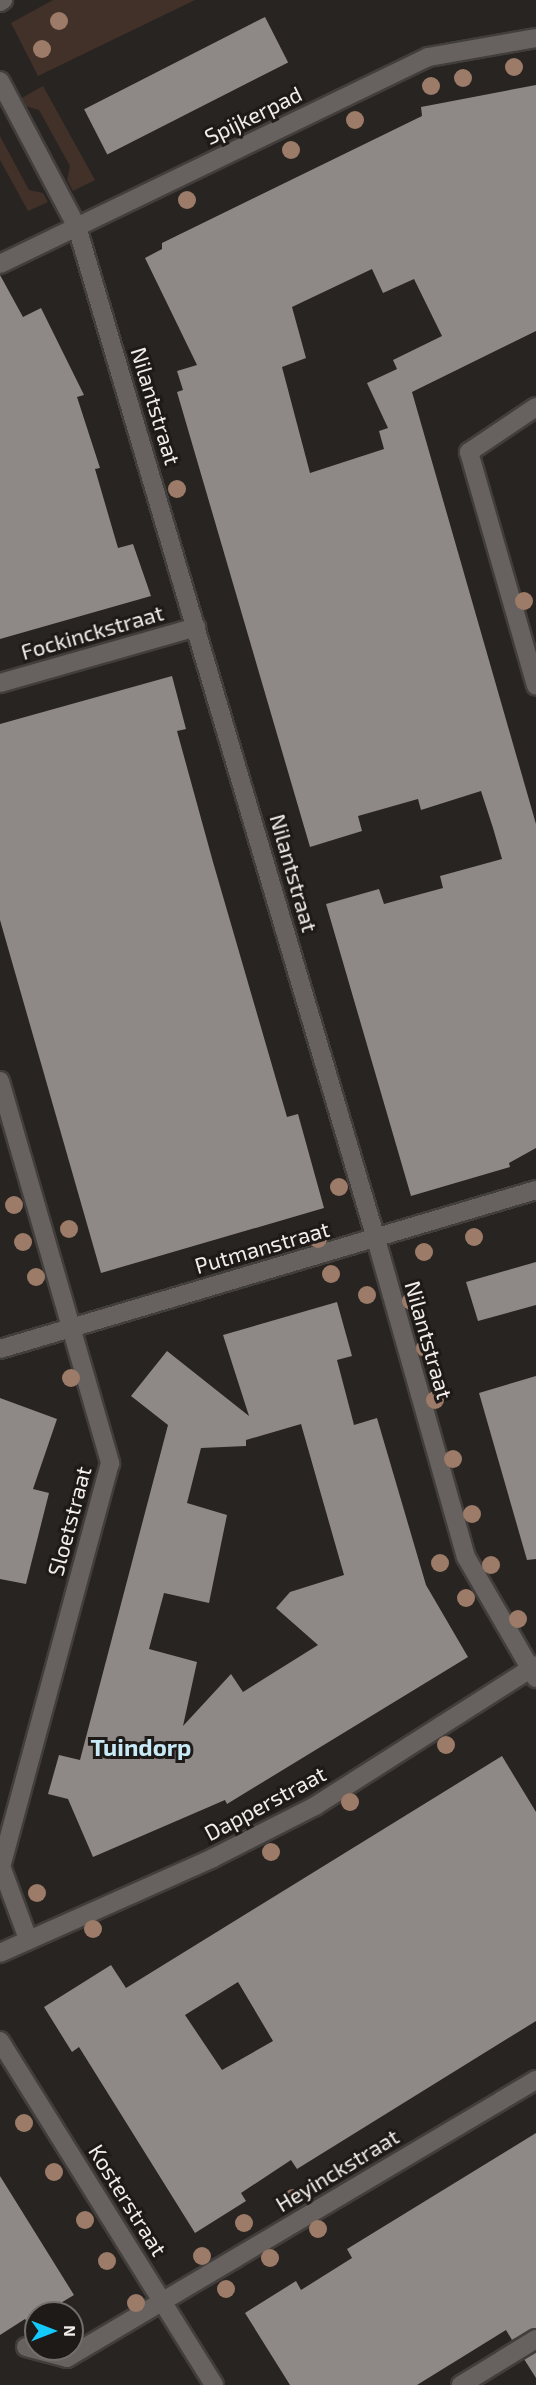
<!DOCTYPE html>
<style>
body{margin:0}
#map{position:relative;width:536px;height:2385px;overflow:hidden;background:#282421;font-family:"Exo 2",sans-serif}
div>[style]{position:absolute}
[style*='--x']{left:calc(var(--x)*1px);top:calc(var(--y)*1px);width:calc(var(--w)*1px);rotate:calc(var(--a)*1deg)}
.green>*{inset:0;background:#423128}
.building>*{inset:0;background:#8e8886;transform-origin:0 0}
.roads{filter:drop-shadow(2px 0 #423e3c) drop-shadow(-2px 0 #423e3c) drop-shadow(0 2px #423e3c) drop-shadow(0 -2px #423e3c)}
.minor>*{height:18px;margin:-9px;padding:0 9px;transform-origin:9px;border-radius:9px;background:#67625f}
.trees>*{width:18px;height:18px;margin:-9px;border-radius:50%;background:#9c7b68}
span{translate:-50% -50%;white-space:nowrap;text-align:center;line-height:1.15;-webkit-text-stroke:6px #1e1a18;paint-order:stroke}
.street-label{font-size:22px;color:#f0edeb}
.neighbourhood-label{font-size:24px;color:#c8eaf7;font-weight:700}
.north{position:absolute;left:24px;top:2301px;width:60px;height:60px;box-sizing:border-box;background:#1e1a18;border:2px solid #726e6c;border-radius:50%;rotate:90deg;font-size:16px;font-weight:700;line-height:24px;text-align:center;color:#f0edeb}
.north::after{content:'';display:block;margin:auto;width:21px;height:27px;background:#13cafb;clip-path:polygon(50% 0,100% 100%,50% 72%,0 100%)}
</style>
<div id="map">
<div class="green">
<i style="clip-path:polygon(53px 0,195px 0,38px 76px,11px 23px)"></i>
<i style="clip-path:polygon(43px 86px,95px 180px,73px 191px,67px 180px,70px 166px,39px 110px,25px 106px,20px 99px)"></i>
<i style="clip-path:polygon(0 136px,29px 190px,43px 193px,48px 202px,28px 211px,0 160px)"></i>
</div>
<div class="building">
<i style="left:265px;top:17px;width:51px;height:203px;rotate:63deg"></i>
<i style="clip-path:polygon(evenodd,536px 85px,536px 331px,412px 392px,536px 824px,536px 1148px,509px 1163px,510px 1167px,411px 1196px,326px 904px,379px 889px,384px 904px,443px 888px,440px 876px,502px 859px,493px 828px,481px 791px,421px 810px,418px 799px,358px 816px,362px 831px,310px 847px,177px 392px,183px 390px,177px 371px,197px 365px,145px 258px,162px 249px,162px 243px,422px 116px,421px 107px,536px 85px,372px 269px,383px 293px,414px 279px,442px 336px,393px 360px,397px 369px,367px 383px,388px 428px,379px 431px,384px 449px,310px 473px,282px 367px,306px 358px,292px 307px,372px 269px)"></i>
<i style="clip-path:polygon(0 275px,23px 317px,41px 308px,84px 395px,77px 397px,100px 468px,95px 469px,118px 548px,133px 544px,151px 596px,0 639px)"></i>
<i style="clip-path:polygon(172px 676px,186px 729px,177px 731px,213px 862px,287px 1117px,298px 1114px,324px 1208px,101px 1273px,0 920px,0 724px)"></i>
<i style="clip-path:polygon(536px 1262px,536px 1305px,478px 1321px,466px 1282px)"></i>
<i style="clip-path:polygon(evenodd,337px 1302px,352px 1356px,337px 1360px,354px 1425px,377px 1418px,426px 1585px,468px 1657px,227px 1804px,225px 1800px,93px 1857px,68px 1799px,48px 1794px,59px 1755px,80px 1760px,168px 1425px,131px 1396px,167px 1351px,249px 1416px,223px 1335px,337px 1302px,301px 1424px,344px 1575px,290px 1592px,276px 1608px,318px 1645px,243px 1692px,231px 1674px,183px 1726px,197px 1662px,149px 1649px,164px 1593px,209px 1603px,227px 1515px,187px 1503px,201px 1448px,246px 1446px,246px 1440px,301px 1424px)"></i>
<i style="clip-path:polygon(536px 1376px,536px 1559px,527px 1560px,479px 1393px)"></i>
<i style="clip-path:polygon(0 1398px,57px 1419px,33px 1489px,49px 1493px,26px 1584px,0 1579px)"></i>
<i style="clip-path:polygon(evenodd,502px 1756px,536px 1812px,536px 2021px,297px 2169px,291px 2160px,241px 2193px,246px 2201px,195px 2233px,79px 2047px,72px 2052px,44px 2007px,111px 1965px,126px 1988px,502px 1756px,238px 1982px,273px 2041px,222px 2070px,185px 2015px,238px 1982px)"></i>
<i style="clip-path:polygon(536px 2133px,536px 2328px,512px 2340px,506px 2330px,417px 2385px,290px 2385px,245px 2313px,296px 2281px,301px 2290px,352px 2258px,347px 2249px)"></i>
<i style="clip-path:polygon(0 2176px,74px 2295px,44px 2313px,36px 2313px,36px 2318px,28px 2323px,25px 2319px,0 2335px)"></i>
<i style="clip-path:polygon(536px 2352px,536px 2378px,524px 2359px)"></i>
</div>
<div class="roads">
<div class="minor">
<i style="--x:0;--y:2;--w:4;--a:-34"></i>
<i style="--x:0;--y:81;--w:165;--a:62.2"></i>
<i style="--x:77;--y:227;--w:1055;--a:73.54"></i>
<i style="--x:376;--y:1239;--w:330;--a:74.2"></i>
<i style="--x:466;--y:1557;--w:140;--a:60"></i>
<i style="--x:0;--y:264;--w:475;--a:-25.8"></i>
<i style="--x:428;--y:57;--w:110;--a:-10"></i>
<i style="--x:536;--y:407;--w:81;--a:146.1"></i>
<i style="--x:469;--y:452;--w:243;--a:74"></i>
<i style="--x:0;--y:683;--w:204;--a:-15.9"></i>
<i style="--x:0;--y:1081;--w:398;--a:73.9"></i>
<i style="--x:110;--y:1463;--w:417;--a:105.1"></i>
<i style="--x:1;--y:1866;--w:78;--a:69.7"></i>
<i style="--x:0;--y:1349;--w:559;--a:-16.52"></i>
<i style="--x:0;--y:1953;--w:233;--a:-24"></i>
<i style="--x:213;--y:1858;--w:114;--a:-27"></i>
<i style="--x:315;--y:1806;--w:262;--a:-32.5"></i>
<i style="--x:0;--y:2041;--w:405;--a:58.1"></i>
<i style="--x:26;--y:2347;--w:42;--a:15"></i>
<i style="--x:67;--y:2358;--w:545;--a:-30.66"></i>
<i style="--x:461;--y:2385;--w:88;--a:-31.5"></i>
</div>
</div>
<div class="trees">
<i style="left:59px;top:21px"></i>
<i style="left:42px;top:49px"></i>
<i style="left:514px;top:67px"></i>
<i style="left:463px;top:78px"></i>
<i style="left:431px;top:86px"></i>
<i style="left:355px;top:120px"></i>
<i style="left:291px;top:150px"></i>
<i style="left:187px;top:200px"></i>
<i style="left:177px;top:489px"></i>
<i style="left:524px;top:601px"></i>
<i style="left:339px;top:1187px"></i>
<i style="left:14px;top:1205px"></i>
<i style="left:69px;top:1229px"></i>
<i style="left:474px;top:1237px"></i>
<i style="left:318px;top:1239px"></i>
<i style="left:23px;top:1242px"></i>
<i style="left:424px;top:1252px"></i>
<i style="left:331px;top:1274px"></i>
<i style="left:36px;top:1277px"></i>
<i style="left:367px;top:1295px"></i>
<i style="left:411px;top:1301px"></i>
<i style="left:425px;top:1348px"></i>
<i style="left:71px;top:1378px"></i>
<i style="left:435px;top:1400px"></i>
<i style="left:453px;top:1459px"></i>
<i style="left:472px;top:1514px"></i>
<i style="left:440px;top:1563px"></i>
<i style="left:491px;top:1565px"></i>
<i style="left:466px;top:1598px"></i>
<i style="left:518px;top:1619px"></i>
<i style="left:446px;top:1745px"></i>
<i style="left:350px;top:1802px"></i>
<i style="left:271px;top:1852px"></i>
<i style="left:37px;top:1893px"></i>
<i style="left:93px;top:1929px"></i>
<i style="left:24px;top:2123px"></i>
<i style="left:54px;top:2172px"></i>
<i style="left:293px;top:2198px"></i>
<i style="left:85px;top:2220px"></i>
<i style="left:244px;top:2223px"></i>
<i style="left:318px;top:2229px"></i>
<i style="left:202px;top:2256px"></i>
<i style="left:270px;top:2258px"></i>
<i style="left:107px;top:2261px"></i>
<i style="left:226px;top:2289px"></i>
<i style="left:136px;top:2303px"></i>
</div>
<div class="street-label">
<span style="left:253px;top:115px;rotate:-26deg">Spijkerpad</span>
<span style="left:156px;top:406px;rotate:73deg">Nilantstraat</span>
<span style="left:92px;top:632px;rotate:-16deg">Fockinckstraat</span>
<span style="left:294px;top:873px;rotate:74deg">Nilantstraat</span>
<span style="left:262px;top:1247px;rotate:-16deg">Putmanstraat</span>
<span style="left:429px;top:1340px;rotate:74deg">Nilantstraat</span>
<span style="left:69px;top:1521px;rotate:-75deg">Sloetstraat</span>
<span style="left:265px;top:1803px;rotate:-28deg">Dapperstraat</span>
<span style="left:337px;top:2170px;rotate:-31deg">Heyinckstraat</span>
<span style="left:128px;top:2200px;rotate:58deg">Kosterstraat</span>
</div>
<div class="neighbourhood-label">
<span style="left:141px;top:1747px">Tuindorp</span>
</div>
<div class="north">N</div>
</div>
